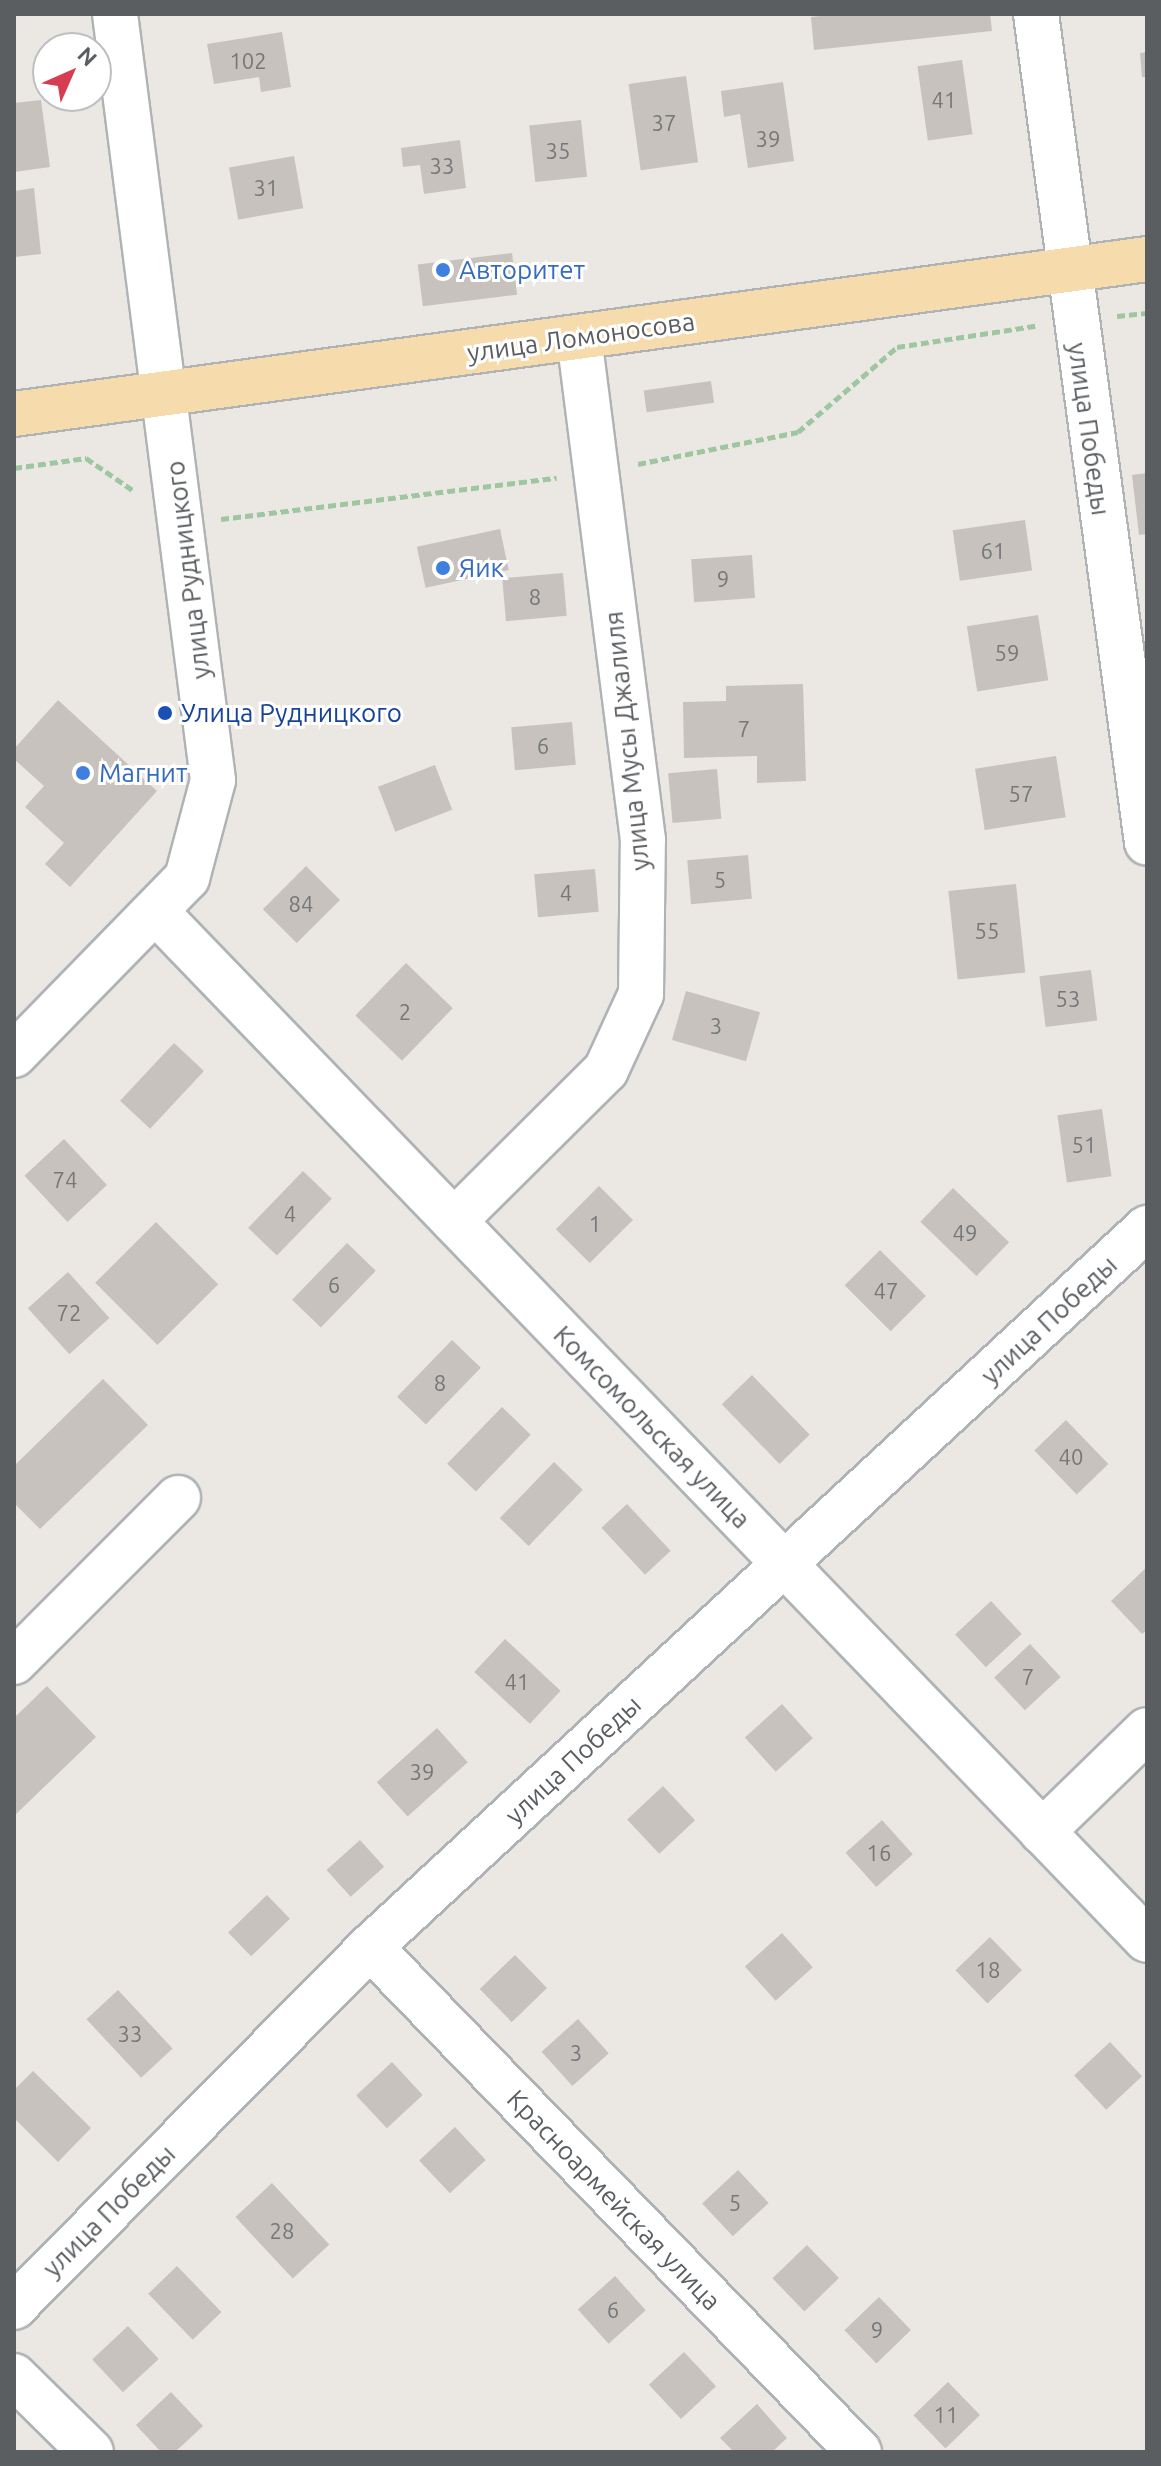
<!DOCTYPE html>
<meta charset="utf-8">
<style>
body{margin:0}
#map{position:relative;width:1161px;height:2466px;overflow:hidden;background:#ebe7e2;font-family:Ubuntu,sans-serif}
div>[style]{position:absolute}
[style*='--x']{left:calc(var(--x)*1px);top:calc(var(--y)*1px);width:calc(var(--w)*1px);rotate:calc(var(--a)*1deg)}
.building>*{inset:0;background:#c7c2be;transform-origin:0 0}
.path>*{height:5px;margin-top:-2.5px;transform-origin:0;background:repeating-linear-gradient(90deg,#9ec6a1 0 8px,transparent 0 12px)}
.roads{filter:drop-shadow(2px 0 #afb3b6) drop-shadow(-2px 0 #afb3b6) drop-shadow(0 2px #afb3b6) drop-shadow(0 -2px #afb3b6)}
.minor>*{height:44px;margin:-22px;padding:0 22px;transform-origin:22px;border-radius:22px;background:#fff}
.major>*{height:44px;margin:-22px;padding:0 22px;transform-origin:22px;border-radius:22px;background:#f6dbac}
.dots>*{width:22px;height:22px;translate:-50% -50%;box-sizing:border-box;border:4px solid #fff;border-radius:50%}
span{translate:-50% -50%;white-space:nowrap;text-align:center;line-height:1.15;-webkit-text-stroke:6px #fff;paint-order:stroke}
.number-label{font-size:22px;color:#757778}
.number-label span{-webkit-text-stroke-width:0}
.shop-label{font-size:26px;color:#366cbe}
.left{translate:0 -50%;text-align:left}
.street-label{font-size:26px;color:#5a5e61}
.transit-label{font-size:26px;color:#164399}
.frame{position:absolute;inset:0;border:16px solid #5a5e61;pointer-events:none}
.north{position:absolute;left:32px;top:32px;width:80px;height:80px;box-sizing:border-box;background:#fff;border:2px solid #bdbfc0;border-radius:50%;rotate:45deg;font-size:22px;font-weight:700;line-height:32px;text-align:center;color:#5a5e61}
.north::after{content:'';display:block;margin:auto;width:28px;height:36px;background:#d63d50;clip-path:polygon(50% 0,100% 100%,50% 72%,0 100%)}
</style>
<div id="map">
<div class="building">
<i style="clip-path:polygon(839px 14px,990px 14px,992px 31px,814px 50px,811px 17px)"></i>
<i style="clip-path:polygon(282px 32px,291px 87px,261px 92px,259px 77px,214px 84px,207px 44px)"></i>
<i style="clip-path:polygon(1147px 52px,1147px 77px,1142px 77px,1140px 53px)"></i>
<i style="left:962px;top:60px;width:75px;height:45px;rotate:82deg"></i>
<i style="left:686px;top:76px;width:87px;height:58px;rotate:82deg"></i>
<i style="clip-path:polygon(783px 82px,794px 161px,748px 168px,740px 114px,724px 117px,721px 91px)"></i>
<i style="clip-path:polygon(41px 100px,50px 167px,14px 172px,14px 103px)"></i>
<i style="left:581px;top:120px;width:57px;height:52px;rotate:84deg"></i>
<i style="clip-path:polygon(460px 140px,466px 188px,424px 194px,420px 165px,403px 167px,401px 148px)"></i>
<i style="left:294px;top:156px;width:53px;height:66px;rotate:80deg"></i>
<i style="clip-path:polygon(34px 188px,41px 254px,14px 257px,14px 191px)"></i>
<i style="left:512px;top:253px;width:42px;height:95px;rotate:83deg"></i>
<i style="left:711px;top:381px;width:22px;height:68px;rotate:82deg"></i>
<i style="clip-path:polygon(1147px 473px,1147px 534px,1139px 535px,1132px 475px)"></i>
<i style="left:1025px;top:520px;width:51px;height:73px;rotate:82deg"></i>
<i style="left:500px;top:529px;width:42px;height:85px;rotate:78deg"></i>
<i style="left:752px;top:555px;width:43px;height:61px;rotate:86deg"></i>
<i style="left:563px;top:573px;width:43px;height:61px;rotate:85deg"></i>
<i style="left:1038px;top:615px;width:66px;height:72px;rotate:81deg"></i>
<i style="clip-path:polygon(803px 684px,806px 781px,757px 783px,757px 756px,684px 758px,683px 702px,726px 701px,726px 686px)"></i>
<i style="clip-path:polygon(58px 700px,157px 791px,70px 887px,45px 864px,64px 843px,25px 807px,44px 786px,14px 759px,14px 749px)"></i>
<i style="left:572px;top:722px;width:43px;height:61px;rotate:85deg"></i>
<i style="left:1056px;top:756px;width:62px;height:82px;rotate:81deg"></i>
<i style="left:435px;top:765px;width:48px;height:61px;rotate:69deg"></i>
<i style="left:717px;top:769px;width:50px;height:49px;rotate:85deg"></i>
<i style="left:748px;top:855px;width:44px;height:61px;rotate:85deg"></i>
<i style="left:306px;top:866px;width:48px;height:61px;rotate:45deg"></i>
<i style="left:595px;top:869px;width:43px;height:61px;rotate:85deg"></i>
<i style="left:1016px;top:884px;width:89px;height:68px;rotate:84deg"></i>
<i style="left:406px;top:963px;width:65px;height:73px;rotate:44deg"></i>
<i style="left:1091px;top:970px;width:51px;height:52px;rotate:83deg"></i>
<i style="left:686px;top:991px;width:77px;height:51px;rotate:16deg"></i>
<i style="left:174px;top:1043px;width:41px;height:79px;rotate:43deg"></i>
<i style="left:1102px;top:1109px;width:68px;height:45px;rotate:82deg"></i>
<i style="left:64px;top:1139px;width:63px;height:54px;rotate:47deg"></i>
<i style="left:303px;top:1171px;width:40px;height:79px;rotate:44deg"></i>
<i style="left:599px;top:1186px;width:48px;height:61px;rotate:45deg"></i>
<i style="left:953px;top:1188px;width:78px;height:47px;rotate:44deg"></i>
<i style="left:156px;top:1222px;width:88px;height:86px;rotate:45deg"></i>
<i style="left:347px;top:1243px;width:40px;height:79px;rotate:44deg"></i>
<i style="left:880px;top:1250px;width:65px;height:50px;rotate:45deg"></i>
<i style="left:68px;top:1272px;width:62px;height:54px;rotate:48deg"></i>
<i style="left:452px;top:1340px;width:40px;height:79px;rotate:44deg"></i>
<i style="left:752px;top:1375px;width:83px;height:42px;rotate:46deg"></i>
<i style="clip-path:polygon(103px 1379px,148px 1425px,40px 1529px,14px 1503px,14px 1466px)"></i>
<i style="left:502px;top:1407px;width:40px;height:79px;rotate:44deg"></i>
<i style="left:1066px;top:1420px;width:61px;height:44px;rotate:46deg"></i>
<i style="left:554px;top:1462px;width:40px;height:78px;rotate:44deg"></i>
<i style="left:627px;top:1504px;width:64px;height:35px;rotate:47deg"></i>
<i style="clip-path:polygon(1147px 1567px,1147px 1630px,1142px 1634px,1111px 1601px)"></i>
<i style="left:991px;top:1601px;width:45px;height:49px;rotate:47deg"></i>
<i style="left:505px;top:1639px;width:76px;height:45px;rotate:43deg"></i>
<i style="left:1030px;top:1644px;width:45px;height:49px;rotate:47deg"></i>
<i style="clip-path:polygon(47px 1686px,96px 1737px,14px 1816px,14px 1718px)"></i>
<i style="left:782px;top:1704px;width:46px;height:50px;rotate:48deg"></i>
<i style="left:437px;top:1728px;width:46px;height:81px;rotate:48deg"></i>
<i style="left:663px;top:1786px;width:47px;height:49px;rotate:47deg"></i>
<i style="left:882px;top:1820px;width:46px;height:49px;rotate:48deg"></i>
<i style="left:360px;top:1840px;width:36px;height:45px;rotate:48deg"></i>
<i style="left:267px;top:1895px;width:33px;height:54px;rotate:46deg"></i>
<i style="left:782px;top:1933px;width:46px;height:50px;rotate:48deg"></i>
<i style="left:990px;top:1937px;width:46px;height:48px;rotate:46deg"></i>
<i style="left:515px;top:1955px;width:46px;height:49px;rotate:46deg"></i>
<i style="left:118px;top:1990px;width:80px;height:43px;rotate:47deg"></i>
<i style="left:578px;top:2019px;width:46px;height:49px;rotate:48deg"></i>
<i style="left:1110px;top:2042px;width:47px;height:49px;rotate:47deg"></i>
<i style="left:392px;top:2062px;width:45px;height:49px;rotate:47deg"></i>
<i style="clip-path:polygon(33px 2071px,91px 2128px,58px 2162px,14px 2118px,14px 2090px)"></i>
<i style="left:455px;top:2127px;width:45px;height:49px;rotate:47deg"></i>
<i style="left:738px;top:2170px;width:45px;height:49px;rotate:47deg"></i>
<i style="left:272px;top:2183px;width:84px;height:50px;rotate:47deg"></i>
<i style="left:807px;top:2245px;width:46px;height:48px;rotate:46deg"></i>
<i style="left:177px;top:2266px;width:64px;height:40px;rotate:46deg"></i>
<i style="left:615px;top:2276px;width:46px;height:50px;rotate:48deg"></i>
<i style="left:879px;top:2297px;width:46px;height:48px;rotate:46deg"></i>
<i style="left:128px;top:2326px;width:45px;height:49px;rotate:47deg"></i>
<i style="left:684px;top:2352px;width:47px;height:48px;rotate:47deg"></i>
<i style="left:948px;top:2382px;width:46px;height:48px;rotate:46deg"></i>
<i style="clip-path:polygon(171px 2392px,203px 2426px,175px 2452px,161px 2452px,136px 2425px)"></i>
<i style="clip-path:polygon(757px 2404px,787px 2438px,772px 2452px,734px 2452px,720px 2438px)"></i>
</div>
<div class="path">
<i style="--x:1117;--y:316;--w:30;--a:-6"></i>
<i style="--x:638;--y:464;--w:163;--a:-11.3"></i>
<i style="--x:798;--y:432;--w:130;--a:-40.6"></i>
<i style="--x:897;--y:347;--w:140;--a:-8.7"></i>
<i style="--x:14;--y:468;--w:73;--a:-7.9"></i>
<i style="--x:86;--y:458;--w:58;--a:34.5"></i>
<i style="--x:221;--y:519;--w:338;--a:-7"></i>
</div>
<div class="roads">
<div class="minor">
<i style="--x:1036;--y:14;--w:836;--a:82.37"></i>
<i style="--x:157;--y:913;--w:1426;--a:46.05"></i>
<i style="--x:14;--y:1055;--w:248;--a:-45.7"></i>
<i style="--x:187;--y:878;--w:101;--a:-75.1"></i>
<i style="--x:213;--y:780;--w:772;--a:-97.29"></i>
<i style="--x:454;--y:1221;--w:214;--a:-44.8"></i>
<i style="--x:606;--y:1070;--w:84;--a:-65.3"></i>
<i style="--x:641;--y:994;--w:154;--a:-89.3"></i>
<i style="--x:643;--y:840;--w:507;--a:-97.25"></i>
<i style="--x:14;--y:1662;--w:232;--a:-45"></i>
<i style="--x:1042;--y:1832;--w:146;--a:-44.2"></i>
<i style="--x:370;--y:1947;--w:703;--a:45.92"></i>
<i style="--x:14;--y:2307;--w:506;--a:-45.32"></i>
<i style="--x:370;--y:1947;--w:1059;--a:-42.78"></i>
<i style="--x:14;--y:2376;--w:108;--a:44.6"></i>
</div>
<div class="major">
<i style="--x:14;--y:414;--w:1144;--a:-7.79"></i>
</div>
</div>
<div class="dots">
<i style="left:443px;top:270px;background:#3f7fe0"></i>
<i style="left:443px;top:568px;background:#3f7fe0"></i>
<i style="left:165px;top:713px;background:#1a4fb4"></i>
<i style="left:83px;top:773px;background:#3f7fe0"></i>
</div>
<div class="number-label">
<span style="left:248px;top:61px">102</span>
<span style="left:944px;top:100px">41</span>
<span style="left:664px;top:123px">37</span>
<span style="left:768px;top:139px">39</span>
<span style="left:558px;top:151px">35</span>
<span style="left:442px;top:166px">33</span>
<span style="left:266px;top:188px">31</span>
<span style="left:993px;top:551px">61</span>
<span style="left:723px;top:579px">9</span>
<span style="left:535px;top:597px">8</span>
<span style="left:1007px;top:653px">59</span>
<span style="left:744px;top:729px">7</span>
<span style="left:543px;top:746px">6</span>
<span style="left:1021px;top:794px">57</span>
<span style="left:720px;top:880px">5</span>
<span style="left:566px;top:893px">4</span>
<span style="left:301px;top:904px">84</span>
<span style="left:987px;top:931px">55</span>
<span style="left:1068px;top:999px">53</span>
<span style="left:405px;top:1012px">2</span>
<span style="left:716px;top:1026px">3</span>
<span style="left:1084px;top:1145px">51</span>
<span style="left:65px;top:1180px">74</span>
<span style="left:290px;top:1214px">4</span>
<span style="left:595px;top:1224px">1</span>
<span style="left:965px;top:1233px">49</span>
<span style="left:334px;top:1285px">6</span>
<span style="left:886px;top:1291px">47</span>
<span style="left:69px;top:1313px">72</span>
<span style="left:440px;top:1383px">8</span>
<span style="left:1071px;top:1457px">40</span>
<span style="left:1028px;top:1677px">7</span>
<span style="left:517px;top:1682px">41</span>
<span style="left:422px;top:1772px">39</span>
<span style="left:879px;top:1853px">16</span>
<span style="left:988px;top:1970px">18</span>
<span style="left:130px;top:2034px">33</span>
<span style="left:576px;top:2053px">3</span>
<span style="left:735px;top:2203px">5</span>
<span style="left:282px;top:2231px">28</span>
<span style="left:613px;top:2310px">6</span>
<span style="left:877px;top:2330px">9</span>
<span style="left:946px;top:2415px">11</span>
</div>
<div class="shop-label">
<span class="left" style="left:459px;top:270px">Авторитет</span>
<span class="left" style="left:459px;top:568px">Яик</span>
<span class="left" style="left:99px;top:773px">Магнит</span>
</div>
<div class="street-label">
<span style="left:581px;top:337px;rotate:-8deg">улица Ломоносова</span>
<span style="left:1089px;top:429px;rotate:82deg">улица Победы</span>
<span style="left:188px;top:570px;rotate:-97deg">улица Рудницкого</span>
<span style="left:627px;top:741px;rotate:-96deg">улица Мусы Джалиля</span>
<span style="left:1049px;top:1320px;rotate:-43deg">улица Победы</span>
<span style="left:652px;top:1427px;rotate:46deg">Комсомольская улица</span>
<span style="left:573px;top:1760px;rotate:-43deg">улица Победы</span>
<span style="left:614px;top:2200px;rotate:46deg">Красноармейская улица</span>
<span style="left:109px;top:2211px;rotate:-45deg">улица Победы</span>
</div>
<div class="transit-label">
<span class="left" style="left:181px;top:713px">Улица Рудницкого</span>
</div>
<div class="frame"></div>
<div class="north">N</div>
</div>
